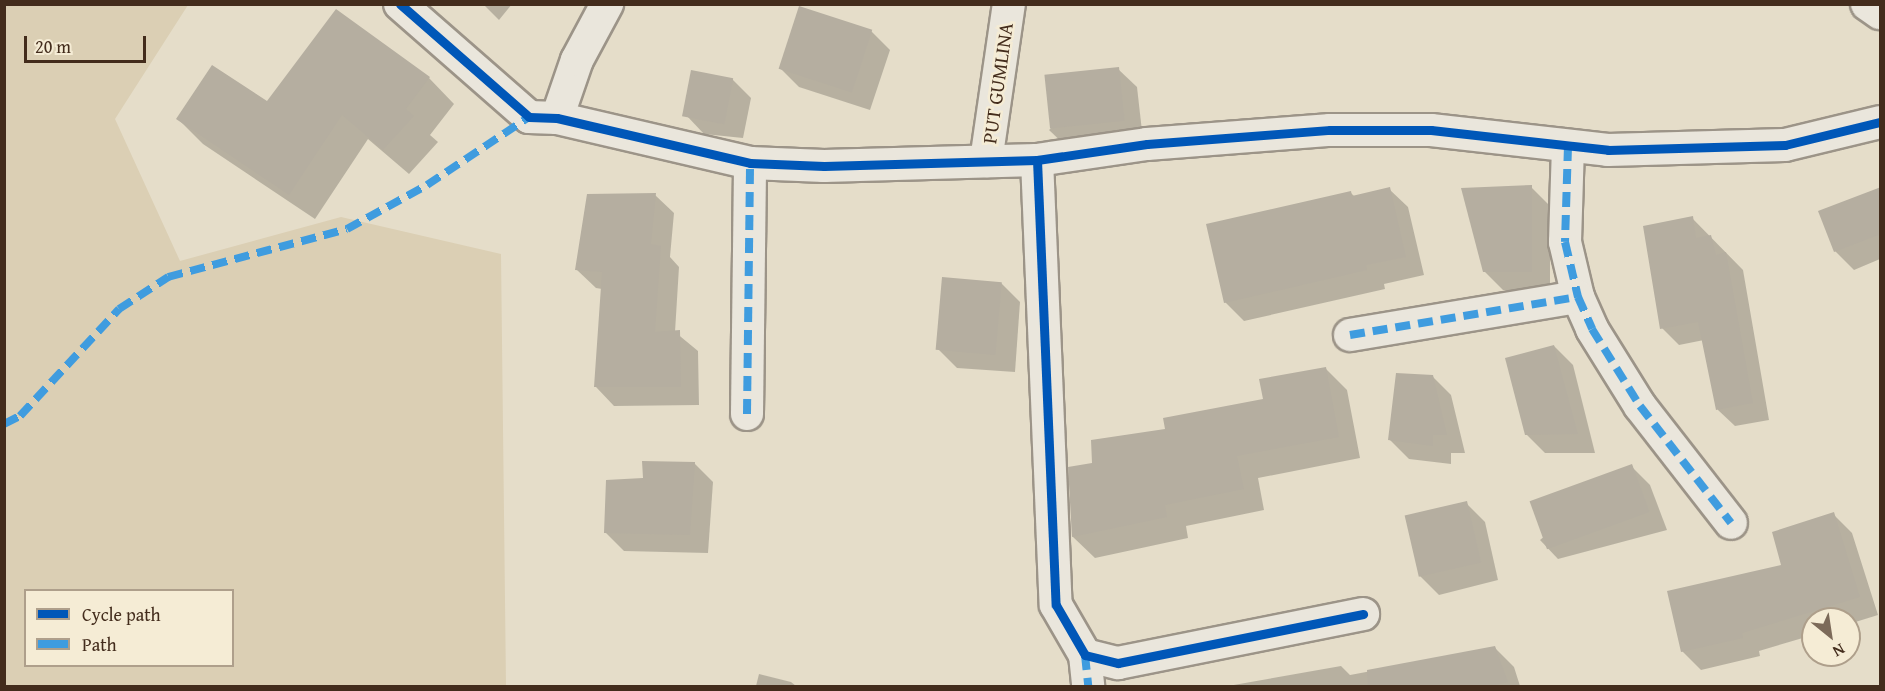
<!DOCTYPE html>
<style>
body{margin:0}
#map{position:relative;width:1885px;height:691px;overflow:hidden;background:#e5ddc9;font-family:"Gentium Book Plus",serif}
div>[style]{position:absolute}
[style*='--x']{left:calc(var(--x)*1px);top:calc(var(--y)*1px);width:calc(var(--w)*1px);rotate:calc(var(--a)*1deg)}
.green>*{inset:0;background:#dbcfb4}
.shadow>*{inset:0;background:#0003}
.building>*{inset:0;background:#b5aea0;transform-origin:0 0}
.roads{filter:drop-shadow(2px 0 #9c9488) drop-shadow(-2px 0 #9c9488) drop-shadow(0 2px #9c9488) drop-shadow(0 -2px #9c9488)}
.minor>*{height:32px;margin:-16px;padding:0 16px;transform-origin:16px;border-radius:16px;background:#eae6dc}
.quiet>*{height:8px;margin-top:-4px;transform-origin:0;background:repeating-linear-gradient(90deg,#3f9cdf 0 15px,transparent 0 23px)}
.cycleway>*{height:9px;margin:-4.5px;padding:0 4.5px;transform-origin:4.5px;border-radius:4.5px;background:#0057b8}
span{translate:-50% -50%;white-space:nowrap;text-align:center;line-height:1.15;-webkit-text-stroke:5px #f5ecd5;paint-order:stroke}
.street-label{font-size:20px;color:#432c1c}
.frame{position:absolute;inset:0;border:6px solid #432c1c;pointer-events:none}
.legend{position:absolute;left:24px;top:589px;width:210px;height:78px;box-sizing:border-box;background:#f5ecd5;border:2px solid #ae9f8b;margin:0;padding:8px 10px;list-style:none;font-size:18px;color:#432c1c}
.legend li{display:flex;align-items:center;gap:12px;height:30px}
.legend b{width:30px;border:2px solid #ae9f8b}
.north{position:absolute;left:1801px;top:607px;width:60px;height:60px;box-sizing:border-box;background:#f5ecd5;border:2px solid #ae9f8b;border-radius:50%;rotate:150deg;font-size:16px;font-weight:700;line-height:24px;text-align:center;color:#432c1c}
.north::after{content:'';display:block;margin:auto;width:21px;height:27px;background:#7c6a59;clip-path:polygon(50% 0,100% 100%,50% 72%,0 100%)}
.scale{position:absolute;left:24px;top:36px;width:122px;height:27px;box-sizing:border-box;border:3px solid #432c1c;border-top:0;padding-left:8px;font-size:18px;line-height:21px;white-space:nowrap;color:#432c1c;-webkit-text-stroke:4px #f5ecd5;paint-order:stroke}
</style>
<div id="map">
<div class="green">
<i style="clip-path:polygon(evenodd,4px 5px,188px 5px,115px 119px,180px 261px,341px 217px,501px 254px,506px 686px,5px 686px,4px 5px,26px 590px,232px 590px,232px 666px,26px 666px,26px 590px)"></i>
</div>
<div class="shadow">
<i style="clip-path:polygon(483px 4px,512px 4px,499px 20px)"></i>
<i style="clip-path:polygon(337px 11px,429px 78px,454px 104px,430px 135px,438px 142px,409px 174px,368px 139px,315px 219px,203px 144px,178px 119px,267px 103px)"></i>
<i style="clip-path:polygon(871px 31px,890px 50px,870px 110px,799px 87px,780px 68px)"></i>
<i style="clip-path:polygon(1118px 69px,1137px 87px,1143px 140px,1068px 148px,1049px 130px)"></i>
<i style="clip-path:polygon(732px 79px,751px 98px,743px 138px,704px 134px,686px 115px)"></i>
<i style="clip-path:polygon(1531px 187px,1550px 206px,1550px 290px,1503px 290px,1484px 271px)"></i>
<i style="clip-path:polygon(1880px 188px,1880px 259px,1854px 270px,1835px 251px)"></i>
<i style="clip-path:polygon(1389px 189px,1408px 207px,1424px 275px,1384px 284px,1385px 289px,1244px 321px,1225px 302px,1350px 192px,1355px 197px)"></i>
<i style="clip-path:polygon(655px 195px,674px 213px,670px 257px,679px 267px,675px 332px,698px 351px,699px 405px,614px 406px,596px 387px,602px 289px,596px 288px,577px 270px)"></i>
<i style="clip-path:polygon(1692px 218px,1743px 270px,1769px 420px,1735px 426px,1718px 410px,1704px 340px,1679px 345px,1662px 328px)"></i>
<i style="clip-path:polygon(1001px 283px,1020px 302px,1015px 372px,957px 368px,938px 349px)"></i>
<i style="clip-path:polygon(1554px 346px,1573px 365px,1595px 453px,1545px 453px,1526px 434px)"></i>
<i style="clip-path:polygon(1325px 368px,1347px 390px,1360px 458px,1258px 478px,1264px 510px,1186px 526px,1188px 538px,1095px 558px,1073px 537px,1070px 469px,1094px 465px,1167px 430px,1265px 400px)"></i>
<i style="clip-path:polygon(1432px 376px,1451px 395px,1465px 453px,1451px 453px,1451px 464px,1409px 459px,1390px 440px)"></i>
<i style="clip-path:polygon(694px 463px,713px 482px,708px 553px,624px 551px,605px 532px,645px 480px)"></i>
<i style="clip-path:polygon(1631px 466px,1650px 485px,1667px 530px,1558px 559px,1540px 540px)"></i>
<i style="clip-path:polygon(1466px 503px,1485px 522px,1498px 580px,1439px 595px,1420px 576px)"></i>
<i style="clip-path:polygon(1833px 514px,1852px 533px,1878px 615px,1849px 624px,1849px 619px,1813px 619px,1813px 635px,1759px 651px,1760px 656px,1701px 670px,1682px 651px,1783px 566px)"></i>
<i style="clip-path:polygon(1495px 648px,1514px 667px,1520px 686px,1228px 686px,1341px 666px,1350px 675px)"></i>
<i style="clip-path:polygon(759px 674px,791px 682px,796px 686px,756px 686px)"></i>
</div>
<div class="building">
<i style="left:799px;top:6px;width:77px;height:66px;rotate:18deg"></i>
<i style="clip-path:polygon(336px 9px,430px 77px,406px 109px,414px 116px,383px 150px,342px 115px,289px 195px,176px 119px,212px 65px,267px 101px)"></i>
<i style="left:1119px;top:67px;width:54px;height:75px;rotate:84deg"></i>
<i style="left:691px;top:70px;width:43px;height:47px;rotate:11deg"></i>
<i style="clip-path:polygon(1532px 185px,1532px 272px,1483px 272px,1461px 188px)"></i>
<i style="clip-path:polygon(1390px 187px,1406px 257px,1366px 265px,1367px 270px,1224px 303px,1206px 224px,1351px 191px,1352px 196px)"></i>
<i style="clip-path:polygon(1881px 187px,1881px 234px,1834px 252px,1818px 211px)"></i>
<i style="clip-path:polygon(656px 193px,651px 244px,661px 246px,655px 332px,680px 330px,681px 387px,594px 387px,602px 272px,575px 270px,587px 194px)"></i>
<i style="clip-path:polygon(1693px 216px,1696px 238px,1711px 235px,1716px 255px,1726px 252px,1753px 403px,1716px 410px,1698px 322px,1660px 329px,1643px 226px)"></i>
<i style="left:942px;top:277px;width:60px;height:73px;rotate:5deg"></i>
<i style="clip-path:polygon(1554px 345px,1578px 434px,1525px 435px,1505px 358px)"></i>
<i style="clip-path:polygon(1326px 367px,1339px 437px,1237px 456px,1244px 489px,1165px 505px,1167px 517px,1072px 537px,1068px 467px,1092px 463px,1091px 440px,1165px 429px,1163px 418px,1263px 399px,1259px 379px)"></i>
<i style="clip-path:polygon(1396px 373px,1433px 375px,1447px 435px,1433px 435px,1433px 446px,1388px 440px)"></i>
<i style="clip-path:polygon(642px 461px,695px 462px,690px 535px,604px 533px,606px 480px,643px 478px)"></i>
<i style="left:1632px;top:464px;width:51px;height:109px;rotate:70deg"></i>
<i style="left:1467px;top:501px;width:63px;height:64px;rotate:77deg"></i>
<i style="clip-path:polygon(1834px 512px,1860px 597px,1742px 633px,1743px 638px,1681px 652px,1667px 591px,1781px 565px,1772px 532px)"></i>
<i style="clip-path:polygon(1495px 646px,1508px 682px,1486px 687px,1368px 687px,1367px 670px)"></i>
</div>
<div class="roads">
<div class="minor">
<i style="--x:400;--y:4;--w:171;--a:41.2"></i>
<i style="--x:529;--y:117;--w:28;--a:2"></i>
<i style="--x:557;--y:118;--w:198;--a:13.1"></i>
<i style="--x:750;--y:163;--w:74;--a:2.3"></i>
<i style="--x:824;--y:166;--w:213;--a:-1.6"></i>
<i style="--x:1037;--y:160;--w:111;--a:-8.3"></i>
<i style="--x:1147;--y:144;--w:184;--a:-4.4"></i>
<i style="--x:1330;--y:130;--w:101;--a:0"></i>
<i style="--x:1431;--y:130;--w:178;--a:6.4"></i>
<i style="--x:1608;--y:150;--w:177;--a:-1.6"></i>
<i style="--x:1785;--y:145;--w:98;--a:-13.6"></i>
<i style="--x:1867;--y:4;--w:16;--a:35"></i>
<i style="--x:557;--y:118;--w:61;--a:-71"></i>
<i style="--x:577;--y:60;--w:64;--a:-61.8"></i>
<i style="--x:1568;--y:146;--w:96;--a:91.8"></i>
<i style="--x:1565;--y:242;--w:57;--a:76.7"></i>
<i style="--x:1578;--y:297;--w:35;--a:66"></i>
<i style="--x:1592;--y:329;--w:91;--a:58.1"></i>
<i style="--x:1640;--y:406;--w:148;--a:52.1"></i>
<i style="--x:1037;--y:160;--w:445;--a:87.6"></i>
<i style="--x:1056;--y:605;--w:58;--a:59.9"></i>
<i style="--x:1085;--y:655;--w:34;--a:14"></i>
<i style="--x:1118;--y:663;--w:250;--a:-11.3"></i>
<i style="--x:986;--y:161;--w:159;--a:-81.7"></i>
<i style="--x:1350;--y:335;--w:231;--a:-9.5"></i>
<i style="--x:747;--y:414;--w:251;--a:-89.3"></i>
<i style="--x:1085;--y:655;--w:31;--a:84"></i>
</div>
</div>
<div class="quiet">
<i style="--x:1568;--y:146;--w:96;--a:91.8"></i>
<i style="--x:1565;--y:242;--w:57;--a:76.7"></i>
<i style="--x:1578;--y:297;--w:35;--a:66"></i>
<i style="--x:1592;--y:329;--w:91;--a:58.1"></i>
<i style="--x:1640;--y:406;--w:148;--a:52.1"></i>
<i style="--x:1350;--y:335;--w:231;--a:-9.5"></i>
<i style="--x:747;--y:414;--w:251;--a:-89.3"></i>
<i style="--x:4;--y:424;--w:18;--a:-27"></i>
<i style="--x:20;--y:416;--w:146;--a:-47.2"></i>
<i style="--x:119;--y:309;--w:59;--a:-33.1"></i>
<i style="--x:168;--y:277;--w:185;--a:-15"></i>
<i style="--x:347;--y:229;--w:91;--a:-28.8"></i>
<i style="--x:427;--y:185;--w:123;--a:-33.7"></i>
<i style="--x:1085;--y:655;--w:31;--a:84"></i>
</div>
<div class="cycleway">
<i style="--x:400;--y:4;--w:171;--a:41.2"></i>
<i style="--x:529;--y:117;--w:28;--a:2"></i>
<i style="--x:557;--y:118;--w:198;--a:13.1"></i>
<i style="--x:750;--y:163;--w:74;--a:2.3"></i>
<i style="--x:824;--y:166;--w:213;--a:-1.6"></i>
<i style="--x:1037;--y:160;--w:111;--a:-8.3"></i>
<i style="--x:1147;--y:144;--w:184;--a:-4.4"></i>
<i style="--x:1330;--y:130;--w:101;--a:0"></i>
<i style="--x:1431;--y:130;--w:178;--a:6.4"></i>
<i style="--x:1608;--y:150;--w:177;--a:-1.6"></i>
<i style="--x:1785;--y:145;--w:98;--a:-13.6"></i>
<i style="--x:1037;--y:160;--w:445;--a:87.6"></i>
<i style="--x:1056;--y:605;--w:58;--a:59.9"></i>
<i style="--x:1085;--y:655;--w:34;--a:14"></i>
<i style="--x:1118;--y:663;--w:250;--a:-11.3"></i>
</div>
<div class="street-label">
<span style="left:997px;top:83px;rotate:-82deg">PUT GUMLINA</span>
</div>
<div class="frame"></div>
<ul class="legend">
<li><b style="height:8px;background:#0057b8"></b>Cycle path</li>
<li><b style="height:8px;background:#3f9cdf"></b>Path</li>
</ul>
<div class="north">N</div>
<div class="scale">20 m</div>
</div>
